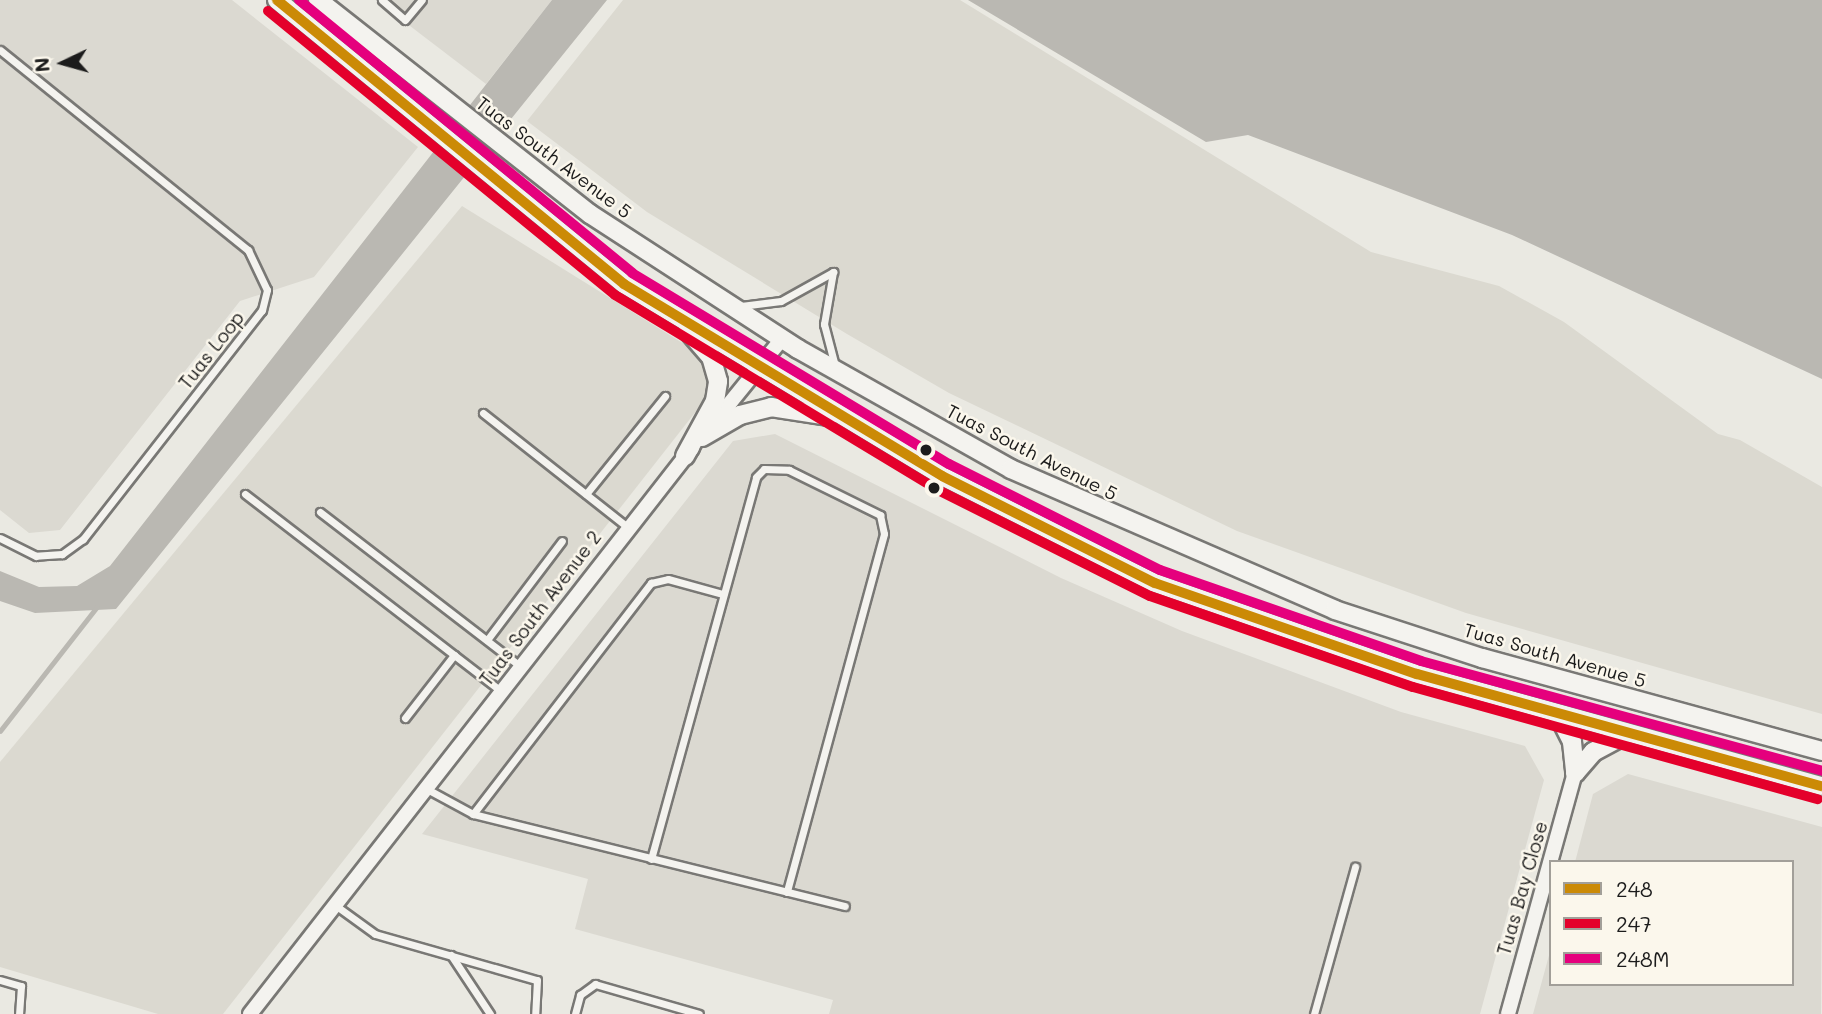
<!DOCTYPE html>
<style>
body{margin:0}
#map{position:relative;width:1822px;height:1014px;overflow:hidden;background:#eae9e2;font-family:Mali,sans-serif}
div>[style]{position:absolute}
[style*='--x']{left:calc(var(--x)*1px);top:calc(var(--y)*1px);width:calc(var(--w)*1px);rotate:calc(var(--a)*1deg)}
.built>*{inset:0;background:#dbd9d1}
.green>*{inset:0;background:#dbd9d0}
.water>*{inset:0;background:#bab8b2}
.stream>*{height:4.5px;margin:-2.25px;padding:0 2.25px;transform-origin:2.25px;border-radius:2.25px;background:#bab8b2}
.roads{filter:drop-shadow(2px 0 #797875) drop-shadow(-2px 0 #797875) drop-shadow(0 2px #797875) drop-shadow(0 -2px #797875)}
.service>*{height:7px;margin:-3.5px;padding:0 3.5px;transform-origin:3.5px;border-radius:3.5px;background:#f4f3ef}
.minor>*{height:14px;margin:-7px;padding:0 7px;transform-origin:7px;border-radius:7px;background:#f4f3ef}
.tertiary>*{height:18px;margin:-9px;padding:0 9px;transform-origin:9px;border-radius:9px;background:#f4f3ef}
.bus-1>*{height:10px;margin:-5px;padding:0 5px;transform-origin:5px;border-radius:5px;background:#cb8a06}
.bus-2>*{height:10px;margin:-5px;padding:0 5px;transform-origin:5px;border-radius:5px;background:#e4002b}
.bus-3>*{height:10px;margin:-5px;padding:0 5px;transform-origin:5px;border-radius:5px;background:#e5007d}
.dots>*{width:19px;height:19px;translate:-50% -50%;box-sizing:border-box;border:4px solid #fbf7ec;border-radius:50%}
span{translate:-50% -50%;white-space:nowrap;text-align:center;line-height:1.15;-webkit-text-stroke:5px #fbf7ec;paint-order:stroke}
.street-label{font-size:19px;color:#1c1c1c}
.legend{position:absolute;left:1549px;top:860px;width:245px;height:126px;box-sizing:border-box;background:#fbf7ec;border:2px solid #a29f99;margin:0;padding:9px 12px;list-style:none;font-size:21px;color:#1c1c1c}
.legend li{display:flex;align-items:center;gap:14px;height:35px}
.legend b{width:35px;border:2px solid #a29f99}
.north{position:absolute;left:28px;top:28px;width:70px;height:70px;-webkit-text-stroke:5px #fbf7ec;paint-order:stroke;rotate:265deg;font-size:19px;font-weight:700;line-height:28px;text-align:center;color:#1c1c1c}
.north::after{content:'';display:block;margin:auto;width:24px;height:32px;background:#1c1c1c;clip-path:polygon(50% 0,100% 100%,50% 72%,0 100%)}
</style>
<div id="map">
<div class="built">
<i style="clip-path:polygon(0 0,232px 0,418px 147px,314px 277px,240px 301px,60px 530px,29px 533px,0 510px)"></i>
<i style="clip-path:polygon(376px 0,552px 0,486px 84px)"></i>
<i style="clip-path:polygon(775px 434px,1061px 578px,1182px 631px,1401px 712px,1525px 746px,1544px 780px,1480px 1014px,829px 1014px,833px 1000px,575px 929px,588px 879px,422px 834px,733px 441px)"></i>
<i style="clip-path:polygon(1628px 774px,1822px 827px,1821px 1014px,1533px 1014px,1551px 948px,1551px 984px,1792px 984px,1792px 862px,1575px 862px,1593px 794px)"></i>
</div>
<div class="green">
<i style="clip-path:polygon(623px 0,960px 0,1371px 252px,1499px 286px,1564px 322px,1718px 434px,1740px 440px,1822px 487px,1822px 714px,1466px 613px,1237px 531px,949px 393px,847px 334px,647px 212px,527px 121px)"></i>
<i style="clip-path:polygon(462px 206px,705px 357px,708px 396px,223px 1014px,158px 1014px,0 967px,0 762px)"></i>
</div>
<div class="water">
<i style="clip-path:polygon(552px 0,607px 0,116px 609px,35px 613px,0 601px,0 571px,39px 587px,77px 586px,110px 566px)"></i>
<i style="clip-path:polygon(968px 0,1822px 0,1822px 379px,1512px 235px,1248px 135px,1206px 142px)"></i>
</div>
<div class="stream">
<i style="--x:0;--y:731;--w:157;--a:-52"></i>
</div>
<div class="roads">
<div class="service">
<i style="--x:382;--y:0;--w:30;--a:41"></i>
<i style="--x:405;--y:20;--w:26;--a:-50"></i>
<i style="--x:0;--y:50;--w:319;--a:38.9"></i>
<i style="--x:248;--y:250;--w:44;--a:64.6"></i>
<i style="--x:267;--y:290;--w:21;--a:104"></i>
<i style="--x:262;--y:310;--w:291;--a:128"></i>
<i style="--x:83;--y:539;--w:26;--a:144"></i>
<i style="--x:62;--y:554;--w:26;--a:176"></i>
<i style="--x:36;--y:556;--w:40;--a:-153.4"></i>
<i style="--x:833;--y:272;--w:53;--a:99.8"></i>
<i style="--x:824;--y:324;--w:43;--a:75.3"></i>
<i style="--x:741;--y:306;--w:40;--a:-7.1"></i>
<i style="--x:781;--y:301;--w:60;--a:-29.1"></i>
<i style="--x:483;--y:413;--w:182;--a:38.3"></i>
<i style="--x:245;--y:494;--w:323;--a:37.6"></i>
<i style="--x:586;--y:494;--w:126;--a:-51.1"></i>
<i style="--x:320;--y:512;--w:252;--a:37.6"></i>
<i style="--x:487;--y:640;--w:124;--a:-52.9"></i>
<i style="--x:405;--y:718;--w:80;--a:-52.1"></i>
<i style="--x:427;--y:789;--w:52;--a:28.5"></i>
<i style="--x:473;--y:814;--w:383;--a:13.9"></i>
<i style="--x:473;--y:814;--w:292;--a:-52.4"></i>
<i style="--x:651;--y:583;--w:17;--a:-13"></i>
<i style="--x:668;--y:579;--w:57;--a:15.3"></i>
<i style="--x:651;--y:859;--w:396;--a:-74.6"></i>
<i style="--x:756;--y:477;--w:11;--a:-45"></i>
<i style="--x:764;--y:469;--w:25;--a:2"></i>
<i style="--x:789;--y:470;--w:102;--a:26.3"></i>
<i style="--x:880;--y:515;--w:19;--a:78"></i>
<i style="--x:884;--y:534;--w:371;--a:105.2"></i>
<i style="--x:335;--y:905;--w:49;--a:35.9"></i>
<i style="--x:375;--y:934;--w:168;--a:15.9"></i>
<i style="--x:537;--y:980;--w:34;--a:93"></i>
<i style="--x:451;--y:955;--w:71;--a:56.5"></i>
<i style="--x:0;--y:980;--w:22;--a:16"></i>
<i style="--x:21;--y:986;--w:28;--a:94"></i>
<i style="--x:575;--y:1014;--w:20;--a:-75"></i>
<i style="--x:580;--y:995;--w:19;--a:-36"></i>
<i style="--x:595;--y:984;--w:108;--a:16.1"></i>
<i style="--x:1314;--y:1014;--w:153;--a:-74.4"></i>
</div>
<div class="minor">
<i style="--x:708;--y:430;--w:117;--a:-50.9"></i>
<i style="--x:250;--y:1014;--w:718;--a:-52.01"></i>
<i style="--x:1508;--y:1014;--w:250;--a:-74.5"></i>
</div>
<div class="tertiary">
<i style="--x:277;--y:0;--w:448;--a:39.3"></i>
<i style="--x:624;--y:284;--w:371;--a:31.1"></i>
<i style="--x:942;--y:476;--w:238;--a:26.7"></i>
<i style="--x:1155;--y:583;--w:277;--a:19.2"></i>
<i style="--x:1417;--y:674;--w:420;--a:15.5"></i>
<i style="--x:318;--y:0;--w:346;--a:38.2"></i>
<i style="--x:590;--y:214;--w:248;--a:33"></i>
<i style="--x:798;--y:349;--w:244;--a:29.4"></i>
<i style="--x:1011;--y:469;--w:353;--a:23.5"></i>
<i style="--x:1335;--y:610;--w:155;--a:18.1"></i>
<i style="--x:1482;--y:658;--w:352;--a:15.3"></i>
<i style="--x:702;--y:437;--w:44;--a:-30.1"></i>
<i style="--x:740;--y:415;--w:32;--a:-14"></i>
<i style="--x:771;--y:407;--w:59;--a:8.8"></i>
<i style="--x:685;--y:456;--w:63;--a:-61.4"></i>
<i style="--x:715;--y:401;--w:20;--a:-81"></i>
<i style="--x:718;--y:381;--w:25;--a:-106"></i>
<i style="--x:711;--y:357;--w:35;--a:-131"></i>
<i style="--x:1558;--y:714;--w:31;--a:63"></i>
<i style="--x:1572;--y:742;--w:31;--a:84"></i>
<i style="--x:1575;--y:773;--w:28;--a:-49"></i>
<i style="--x:1593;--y:752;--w:38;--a:-28"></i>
</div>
</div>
<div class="bus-1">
<i style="--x:277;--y:0;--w:448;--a:39.3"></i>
<i style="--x:624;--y:284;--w:371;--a:31.1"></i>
<i style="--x:942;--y:476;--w:238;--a:26.7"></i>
<i style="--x:1155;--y:583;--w:277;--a:19.2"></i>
<i style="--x:1417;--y:674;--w:420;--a:15.5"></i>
</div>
<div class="bus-2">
<i style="--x:268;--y:11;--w:448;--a:39.3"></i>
<i style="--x:615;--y:295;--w:375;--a:31.1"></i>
<i style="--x:936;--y:489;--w:239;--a:26.6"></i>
<i style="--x:1150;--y:596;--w:278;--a:19.1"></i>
<i style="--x:1413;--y:687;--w:420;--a:15.5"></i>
</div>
<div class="bus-3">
<i style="--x:299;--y:0;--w:431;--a:39.3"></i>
<i style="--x:632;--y:273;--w:370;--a:31.1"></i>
<i style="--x:949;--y:464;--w:236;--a:26.7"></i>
<i style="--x:1160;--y:570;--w:276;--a:19.2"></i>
<i style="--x:1421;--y:661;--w:416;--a:15.3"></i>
</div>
<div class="dots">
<i style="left:926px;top:450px;background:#1c1c1c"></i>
<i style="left:934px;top:488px;background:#1c1c1c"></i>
</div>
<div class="street-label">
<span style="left:554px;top:157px;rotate:37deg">Tuas South Avenue 5</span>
<span style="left:211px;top:350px;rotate:-52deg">Tuas Loop</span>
<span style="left:1032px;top:452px;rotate:27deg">Tuas South Avenue 5</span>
<span style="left:540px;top:608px;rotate:-53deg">Tuas South Avenue 2</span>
<span style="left:1555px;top:655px;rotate:16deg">Tuas South Avenue 5</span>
<span style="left:1522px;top:888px;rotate:-74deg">Tuas Bay Close</span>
</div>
<ul class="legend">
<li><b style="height:9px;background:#cb8a06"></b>248</li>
<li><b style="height:9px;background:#e4002b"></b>247</li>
<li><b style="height:9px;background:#e5007d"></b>248M</li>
</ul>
<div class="north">N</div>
</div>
